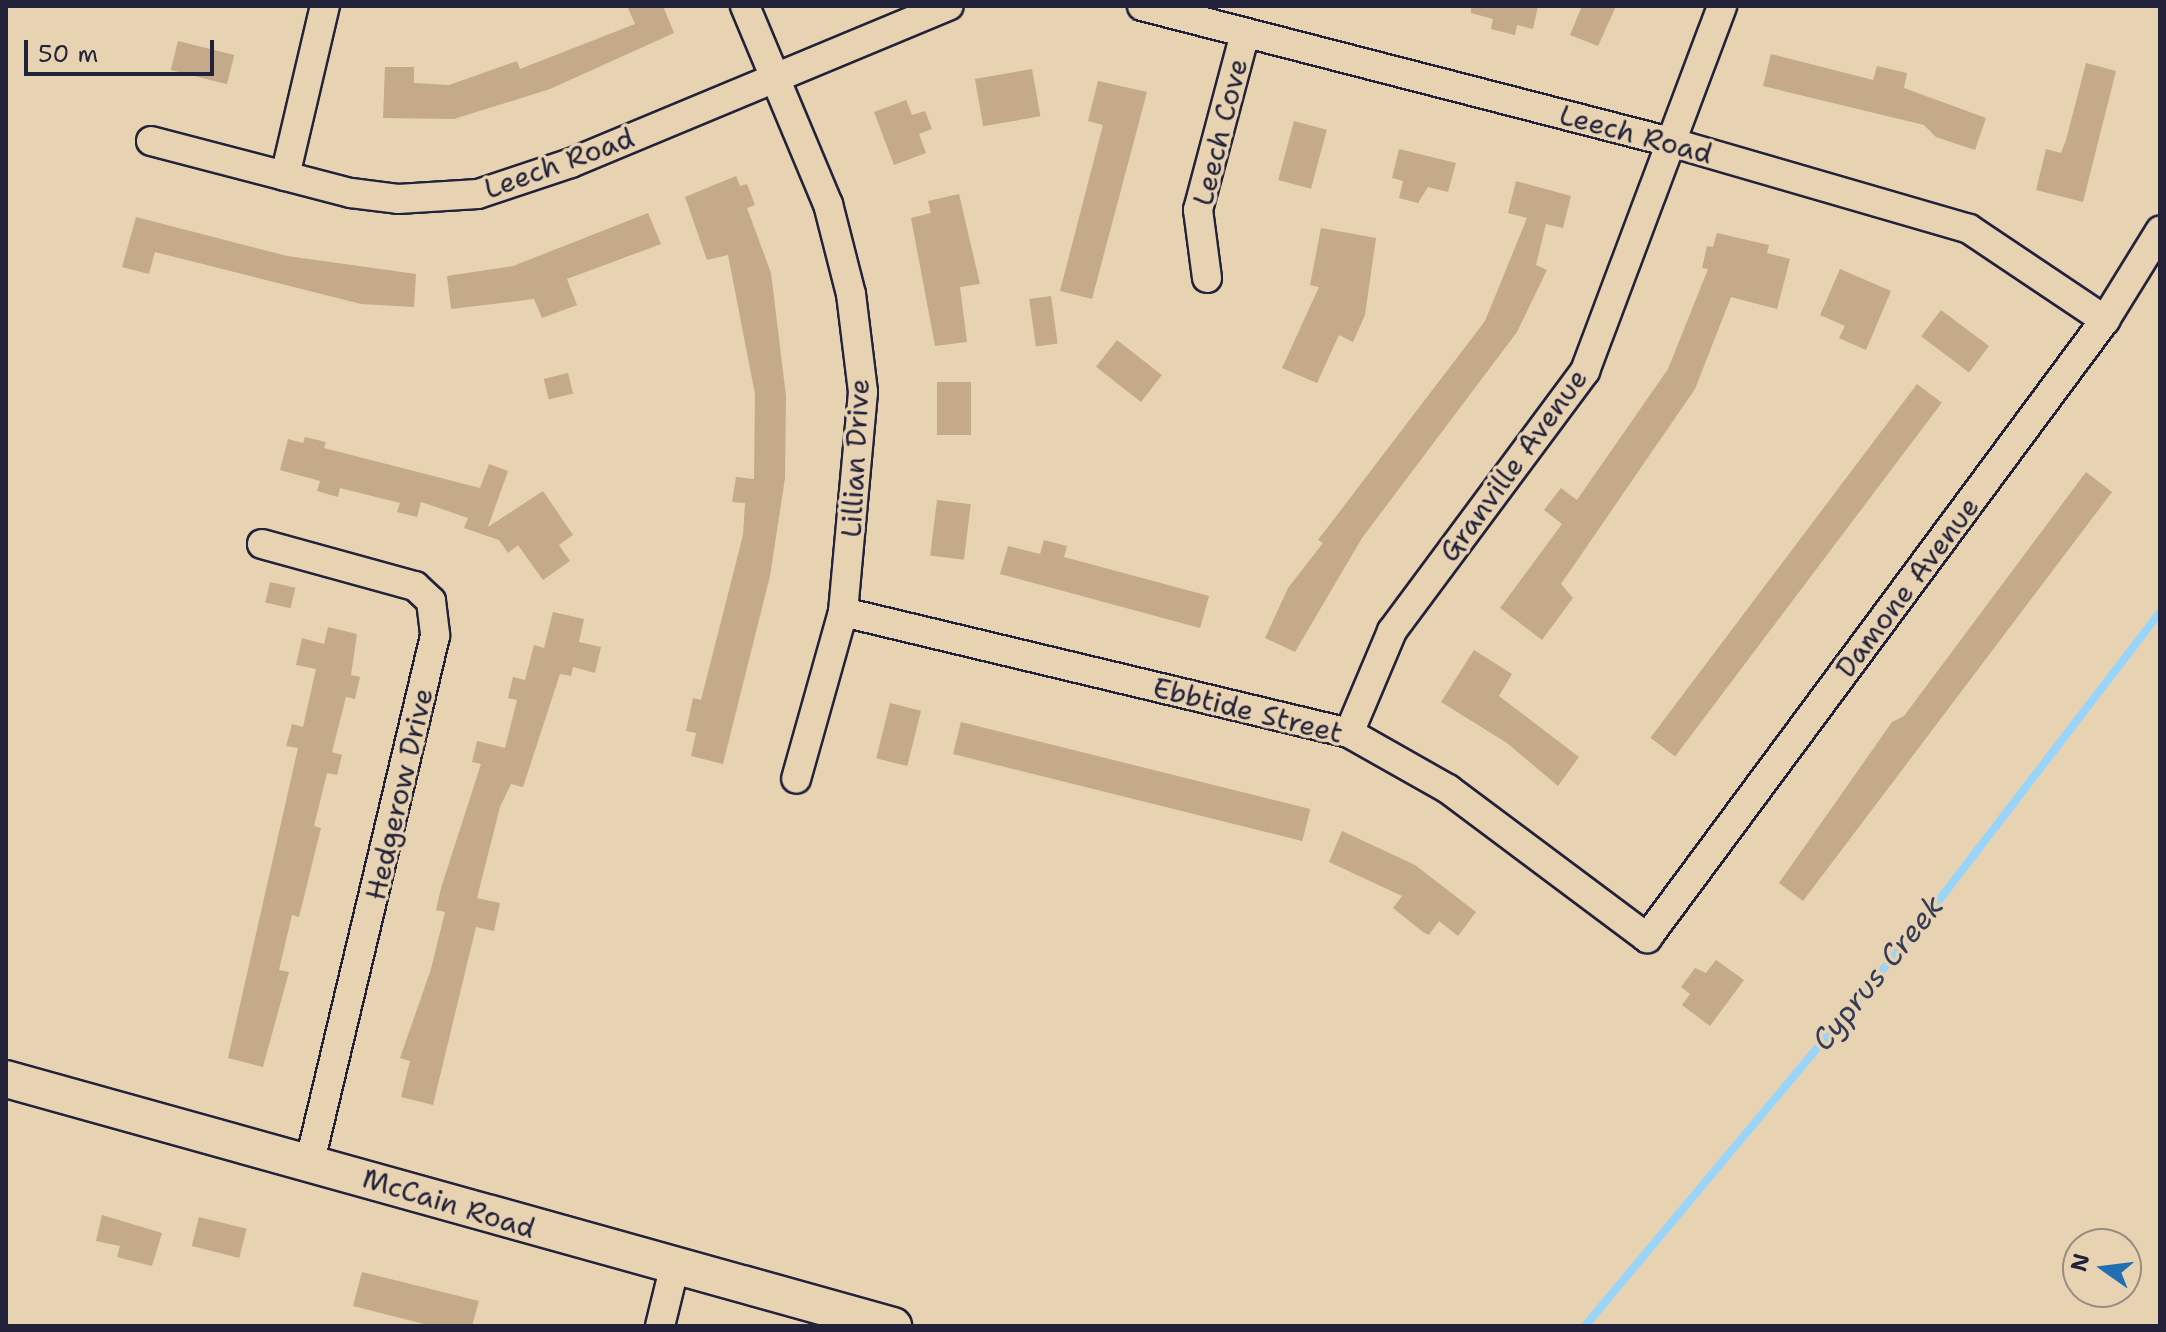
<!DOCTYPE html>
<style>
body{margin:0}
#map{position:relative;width:2166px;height:1332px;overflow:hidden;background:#e7d2b1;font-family:"Shantell Sans",sans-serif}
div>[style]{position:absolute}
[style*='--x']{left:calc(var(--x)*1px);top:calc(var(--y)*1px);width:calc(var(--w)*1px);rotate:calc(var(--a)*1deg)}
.stream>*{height:8px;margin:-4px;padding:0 4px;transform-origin:4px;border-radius:4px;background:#99d5fa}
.building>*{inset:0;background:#c4aa89;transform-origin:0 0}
.roads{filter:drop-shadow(2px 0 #22223b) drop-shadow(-2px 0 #22223b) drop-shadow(0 2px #22223b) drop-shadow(0 -2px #22223b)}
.minor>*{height:28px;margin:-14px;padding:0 14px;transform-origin:14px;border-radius:14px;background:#e7d2b1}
.tertiary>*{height:36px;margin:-18px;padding:0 18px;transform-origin:18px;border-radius:18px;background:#e7d2b1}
span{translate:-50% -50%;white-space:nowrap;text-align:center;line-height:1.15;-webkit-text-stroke:7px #e7d2b1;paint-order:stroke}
.street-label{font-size:28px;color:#22223b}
.water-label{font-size:30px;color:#343d58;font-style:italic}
.frame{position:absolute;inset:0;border:8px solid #22223b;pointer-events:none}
.north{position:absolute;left:2062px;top:1228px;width:80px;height:80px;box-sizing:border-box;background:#e7d2b1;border:2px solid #988c82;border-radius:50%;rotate:284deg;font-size:22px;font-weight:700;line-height:32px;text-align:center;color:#22223b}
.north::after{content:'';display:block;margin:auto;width:28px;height:36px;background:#1f6fb2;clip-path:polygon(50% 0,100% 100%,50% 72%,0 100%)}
.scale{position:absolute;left:24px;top:40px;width:190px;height:36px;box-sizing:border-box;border:4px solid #22223b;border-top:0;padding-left:10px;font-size:24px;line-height:28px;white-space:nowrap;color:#22223b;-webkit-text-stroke:6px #e7d2b1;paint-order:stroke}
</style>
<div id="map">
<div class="stream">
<i style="--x:1585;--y:1326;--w:523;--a:-50.12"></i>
<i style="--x:1920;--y:925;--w:394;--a:-52.5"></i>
</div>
<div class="building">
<i style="clip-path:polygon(627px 6px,663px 6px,674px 33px,550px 89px,454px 119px,383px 118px,385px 67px,414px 67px,414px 83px,449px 85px,517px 61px,520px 69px,635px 24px)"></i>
<i style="clip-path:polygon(1471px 6px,1538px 6px,1533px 29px,1517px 25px,1515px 35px,1491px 29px,1493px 19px,1471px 13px)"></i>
<i style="clip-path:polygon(1582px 6px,1616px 6px,1598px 46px,1570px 35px)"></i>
<i style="left:178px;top:41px;width:58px;height:30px;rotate:14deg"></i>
<i style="clip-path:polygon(1771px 54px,1873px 80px,1877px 66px,1907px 73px,1904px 88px,1986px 118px,1975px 150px,1936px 137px,1924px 125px,1763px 86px)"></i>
<i style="clip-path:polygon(2086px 63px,2116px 71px,2083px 202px,2036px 190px,2046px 149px,2061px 153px,2066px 140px)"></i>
<i style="left:1032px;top:69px;width:48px;height:58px;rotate:80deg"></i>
<i style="clip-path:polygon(1098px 81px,1147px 92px,1092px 299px,1060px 291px,1103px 125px,1088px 121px)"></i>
<i style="clip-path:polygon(906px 100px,912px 115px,925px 111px,932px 129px,919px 134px,926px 153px,894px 165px,874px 112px)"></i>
<i style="left:1294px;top:121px;width:34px;height:61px;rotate:15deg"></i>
<i style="clip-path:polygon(1399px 149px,1456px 163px,1448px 192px,1428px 187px,1418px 203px,1399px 198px,1403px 181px,1392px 178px)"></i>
<i style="clip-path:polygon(736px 176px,740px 186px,747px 184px,755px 205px,747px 208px,771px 273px,786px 396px,785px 478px,770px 576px,723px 764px,691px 756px,696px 733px,686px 731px,693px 698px,701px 700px,743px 535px,745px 503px,732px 502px,736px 477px,754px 479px,755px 394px,728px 255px,707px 260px,685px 197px)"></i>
<i style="clip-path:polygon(1516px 181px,1571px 196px,1563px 228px,1546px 224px,1536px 265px,1547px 270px,1517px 332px,1362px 538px,1295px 652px,1265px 638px,1288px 588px,1323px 543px,1318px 540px,1485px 321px,1527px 218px,1508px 213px)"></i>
<i style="clip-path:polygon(959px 194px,980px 284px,960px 287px,967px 342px,935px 346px,911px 218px,931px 213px,928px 201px)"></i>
<i style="clip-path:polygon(648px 213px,661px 244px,567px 279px,577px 305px,542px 318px,534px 299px,451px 309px,447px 276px,513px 266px)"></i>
<i style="clip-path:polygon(136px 217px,287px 256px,416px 274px,414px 307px,361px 304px,155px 252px,149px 274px,122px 267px)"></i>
<i style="clip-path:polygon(1321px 228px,1376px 238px,1365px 315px,1353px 342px,1339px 335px,1317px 383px,1282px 368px,1319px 287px,1310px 285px)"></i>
<i style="clip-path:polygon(1717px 233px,1769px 245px,1767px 253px,1790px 259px,1777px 309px,1731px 297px,1695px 389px,1561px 584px,1573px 598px,1542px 640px,1500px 608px,1562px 524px,1544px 510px,1561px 488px,1577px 500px,1668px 369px,1708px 269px,1702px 268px,1707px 246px,1713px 247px)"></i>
<i style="clip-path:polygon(1840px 269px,1891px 291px,1866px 350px,1839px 338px,1845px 326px,1820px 315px)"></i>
<i style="left:1051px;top:296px;width:48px;height:22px;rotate:82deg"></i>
<i style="left:1941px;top:310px;width:60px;height:33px;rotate:37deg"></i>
<i style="left:1117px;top:340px;width:57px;height:34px;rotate:38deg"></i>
<i style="left:568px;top:373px;width:21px;height:25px;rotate:76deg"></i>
<i style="left:937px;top:382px;width:34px;height:53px"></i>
<i style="left:1917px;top:384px;width:31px;height:443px;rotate:37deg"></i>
<i style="clip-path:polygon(305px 437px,326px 442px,324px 448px,480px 488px,489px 464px,508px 471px,488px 527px,543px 491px,573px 535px,559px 545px,570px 561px,543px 580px,518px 545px,508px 553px,499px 540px,464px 528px,468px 518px,421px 502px,417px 517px,397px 512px,400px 503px,340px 488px,338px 497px,317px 491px,320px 481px,280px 470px,288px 439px,303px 443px)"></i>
<i style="clip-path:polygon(2086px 472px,2112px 492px,1803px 901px,1779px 883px,1892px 722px,1904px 716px)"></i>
<i style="left:937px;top:500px;width:34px;height:56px;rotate:7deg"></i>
<i style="clip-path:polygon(1044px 540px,1067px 546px,1064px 557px,1209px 596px,1200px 628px,1000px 574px,1008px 546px,1040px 554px)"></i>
<i style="left:270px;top:582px;width:26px;height:21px;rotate:13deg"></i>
<i style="clip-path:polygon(553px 612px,584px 619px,579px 642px,601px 647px,595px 673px,573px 667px,571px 676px,560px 674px,523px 787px,511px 784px,500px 807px,477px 898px,500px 903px,494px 931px,476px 927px,433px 1105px,401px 1097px,410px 1061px,400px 1058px,431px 969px,445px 912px,436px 910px,441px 888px,481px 764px,472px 762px,477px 741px,505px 748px,517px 700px,508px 698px,513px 677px,525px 680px,534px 645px,544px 648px)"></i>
<i style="clip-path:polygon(328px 627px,357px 634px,351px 675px,360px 677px,355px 699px,346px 697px,332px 752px,342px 755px,337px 775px,327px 773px,314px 826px,321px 828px,299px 917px,292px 915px,279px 970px,289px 972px,263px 1067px,228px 1058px,298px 748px,286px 746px,292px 724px,303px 727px,316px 669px,296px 665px,302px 638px,324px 644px)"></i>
<i style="clip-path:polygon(1474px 650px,1512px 674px,1499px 696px,1579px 757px,1558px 786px,1507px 743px,1441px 702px)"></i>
<i style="left:890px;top:703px;width:32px;height:57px;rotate:14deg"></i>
<i style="left:961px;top:722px;width:360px;height:33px;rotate:14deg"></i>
<i style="clip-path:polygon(1342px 831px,1415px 865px,1476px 912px,1458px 936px,1439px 921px,1429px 935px,1423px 932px,1393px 908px,1402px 896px,1329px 862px)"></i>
<i style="clip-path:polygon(1716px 960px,1744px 980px,1710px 1026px,1682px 1005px,1690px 994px,1681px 987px,1695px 968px,1706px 973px)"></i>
<i style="clip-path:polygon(102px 1215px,162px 1233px,152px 1266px,117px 1257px,120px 1246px,96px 1241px)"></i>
<i style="left:199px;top:1217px;width:49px;height:30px;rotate:14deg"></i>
<i style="clip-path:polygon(362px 1272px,479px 1301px,472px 1326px,432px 1326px,353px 1306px)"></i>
</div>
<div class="roads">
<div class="minor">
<i style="--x:745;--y:6;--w:215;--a:67.3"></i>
<i style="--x:828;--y:204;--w:93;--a:75.7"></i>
<i style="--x:851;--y:294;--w:99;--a:83"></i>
<i style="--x:863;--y:392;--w:221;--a:95.2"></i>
<i style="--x:843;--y:612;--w:173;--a:105.7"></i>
<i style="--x:1142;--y:6;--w:545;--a:14.44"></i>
<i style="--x:1670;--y:142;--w:311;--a:16.2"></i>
<i style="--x:1969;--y:229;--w:164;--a:33.8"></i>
<i style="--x:151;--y:141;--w:207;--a:14.6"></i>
<i style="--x:351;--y:193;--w:47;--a:7.3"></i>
<i style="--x:398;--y:199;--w:80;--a:-3.6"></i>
<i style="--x:478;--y:194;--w:98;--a:-18.4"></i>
<i style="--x:571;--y:163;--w:409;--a:-22.6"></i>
<i style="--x:285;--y:176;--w:175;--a:-76.8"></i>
<i style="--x:1207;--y:278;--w:69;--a:-97.5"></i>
<i style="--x:1198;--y:210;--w:183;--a:-75.1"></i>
<i style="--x:262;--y:544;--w:159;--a:15.4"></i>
<i style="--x:415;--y:586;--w:22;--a:43"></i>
<i style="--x:431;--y:601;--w:35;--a:83"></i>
<i style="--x:435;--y:636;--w:540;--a:103.39"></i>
<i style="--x:843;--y:612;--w:520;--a:13.45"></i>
<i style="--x:1349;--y:733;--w:114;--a:29.5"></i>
<i style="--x:1448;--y:789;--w:249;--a:36.8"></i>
<i style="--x:1647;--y:938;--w:769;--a:-53.46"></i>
<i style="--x:2105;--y:320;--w:105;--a:-58.3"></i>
<i style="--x:1349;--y:733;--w:111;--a:-67.1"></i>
<i style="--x:1392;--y:631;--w:324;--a:-53.4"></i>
<i style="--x:1585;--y:371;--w:390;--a:-69.4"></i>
<i style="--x:660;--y:1326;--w:59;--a:-76.2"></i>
</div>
<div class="tertiary">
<i style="--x:6;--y:1079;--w:921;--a:15.56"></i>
</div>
</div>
<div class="street-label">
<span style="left:1220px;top:132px;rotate:-76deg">Leech Cove</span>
<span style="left:1636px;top:134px;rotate:15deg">Leech Road</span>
<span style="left:559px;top:163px;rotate:-20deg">Leech Road</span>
<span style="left:855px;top:458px;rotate:-87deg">Lillian Drive</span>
<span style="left:1513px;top:465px;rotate:-54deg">Granville Avenue</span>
<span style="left:1907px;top:587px;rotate:-53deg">Damone Avenue</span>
<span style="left:1248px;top:710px;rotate:14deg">Ebbtide Street</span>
<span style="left:399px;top:794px;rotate:-77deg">Hedgerow Drive</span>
<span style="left:449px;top:1203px;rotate:17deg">McCain Road</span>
</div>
<div class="water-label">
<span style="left:1878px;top:973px;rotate:-51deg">Cyprus Creek</span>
</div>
<div class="frame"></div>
<div class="north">N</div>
<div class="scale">50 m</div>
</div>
